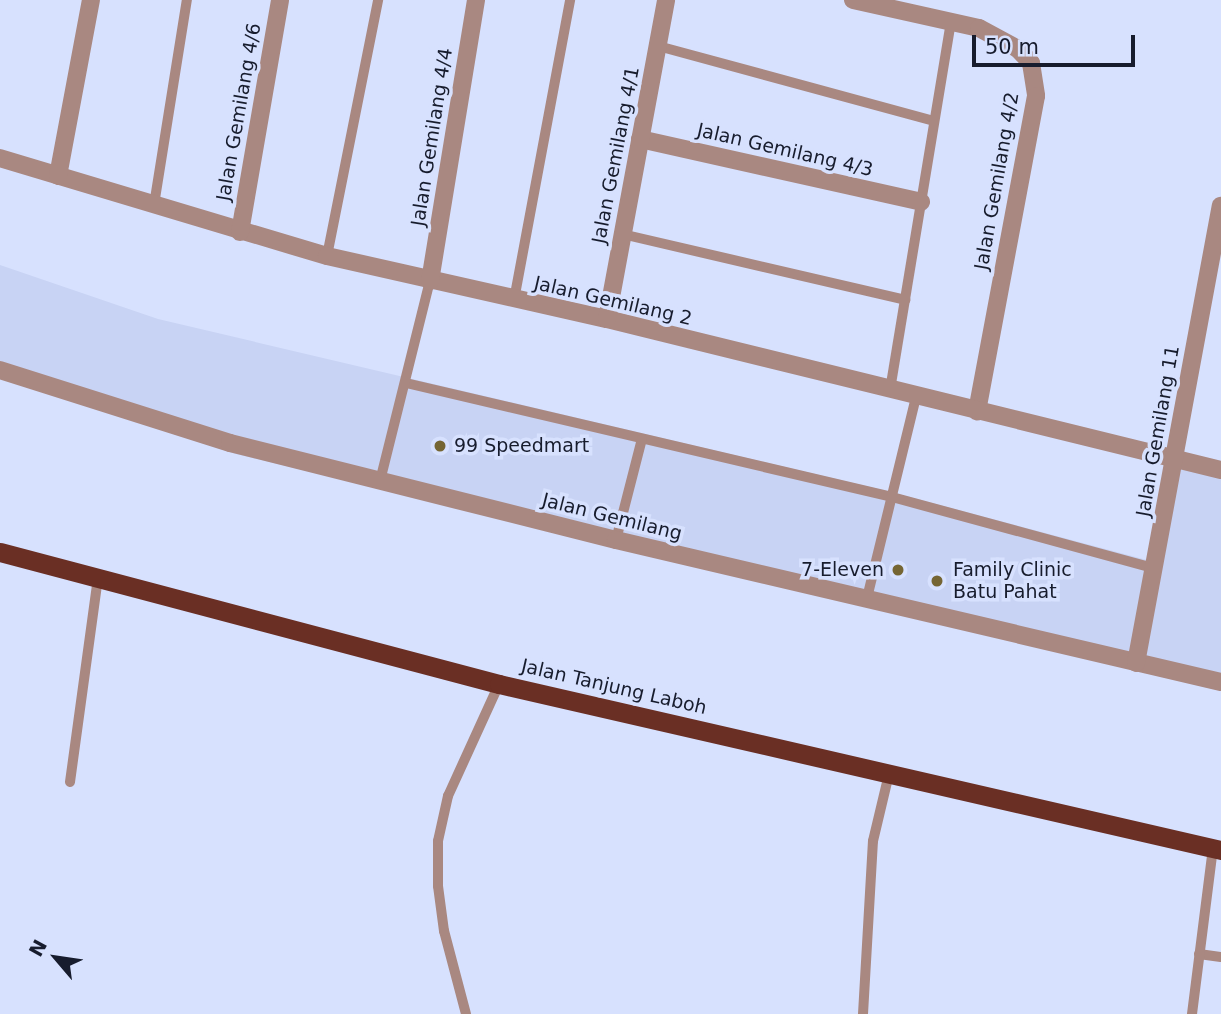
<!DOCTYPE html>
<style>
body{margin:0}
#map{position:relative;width:1221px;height:1014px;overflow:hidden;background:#d7e1fe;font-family:"DejaVu Sans",sans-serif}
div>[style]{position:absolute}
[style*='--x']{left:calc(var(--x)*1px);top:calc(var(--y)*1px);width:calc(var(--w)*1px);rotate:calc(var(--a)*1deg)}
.built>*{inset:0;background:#c8d3f4}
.service>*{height:10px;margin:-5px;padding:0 5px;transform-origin:5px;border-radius:5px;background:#a98881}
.minor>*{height:18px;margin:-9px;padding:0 9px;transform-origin:9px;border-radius:9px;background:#a98881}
.trunk>*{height:19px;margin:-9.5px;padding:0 9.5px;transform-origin:9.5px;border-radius:9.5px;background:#6a2f24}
.dots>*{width:19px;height:19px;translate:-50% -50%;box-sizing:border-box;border:4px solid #d7e1fe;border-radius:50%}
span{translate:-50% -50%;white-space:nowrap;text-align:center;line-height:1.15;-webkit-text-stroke:7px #d7e1fe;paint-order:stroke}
.street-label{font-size:19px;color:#171c2d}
.poi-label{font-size:19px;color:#171c2d}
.left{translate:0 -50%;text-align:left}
.right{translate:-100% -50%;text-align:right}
.north{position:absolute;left:21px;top:923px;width:70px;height:70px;-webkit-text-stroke:5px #d7e1fe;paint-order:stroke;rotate:299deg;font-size:19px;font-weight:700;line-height:28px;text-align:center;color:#171c2d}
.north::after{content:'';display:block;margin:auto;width:24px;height:32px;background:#171c2d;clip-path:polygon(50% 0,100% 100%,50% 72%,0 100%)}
.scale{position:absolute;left:972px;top:35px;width:163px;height:32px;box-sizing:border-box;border:4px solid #171c2d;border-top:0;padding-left:9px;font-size:21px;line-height:24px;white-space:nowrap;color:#171c2d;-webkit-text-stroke:5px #d7e1fe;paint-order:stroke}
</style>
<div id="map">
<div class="built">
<i style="clip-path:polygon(0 265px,158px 319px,887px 491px,1162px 564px,1180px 468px,1221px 478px,1221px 691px,236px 454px,0 378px)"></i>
</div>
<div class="service">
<i style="--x:658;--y:46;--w:286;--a:15.2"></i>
<i style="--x:154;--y:205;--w:208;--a:-80.9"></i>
<i style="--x:622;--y:234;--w:291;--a:13.1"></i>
<i style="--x:327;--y:256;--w:261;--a:-78.7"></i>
<i style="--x:514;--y:300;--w:305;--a:-79.4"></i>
<i style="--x:406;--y:383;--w:499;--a:13.2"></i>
<i style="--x:892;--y:497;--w:271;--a:15.2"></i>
<i style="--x:890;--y:390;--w:373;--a:-80.6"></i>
<i style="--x:380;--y:481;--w:206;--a:-76"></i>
<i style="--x:616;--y:540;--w:104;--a:-75.6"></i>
<i style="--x:867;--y:598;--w:207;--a:-76.3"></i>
<i style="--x:70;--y:782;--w:206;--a:-82.2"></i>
<i style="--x:1199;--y:954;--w:22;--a:8"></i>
<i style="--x:466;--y:1014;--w:86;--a:-104.8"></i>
<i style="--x:444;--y:931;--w:45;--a:-97.6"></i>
<i style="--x:438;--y:886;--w:45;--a:-90"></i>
<i style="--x:438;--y:841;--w:46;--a:-77.5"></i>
<i style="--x:448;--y:796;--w:123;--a:-65.5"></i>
<i style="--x:863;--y:1014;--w:173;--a:-86.7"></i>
<i style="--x:873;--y:841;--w:69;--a:-76.6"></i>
<i style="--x:1192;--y:1014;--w:167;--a:-82.8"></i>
</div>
<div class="minor">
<i style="--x:853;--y:0;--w:129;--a:12.5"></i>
<i style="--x:979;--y:28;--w:44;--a:28.3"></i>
<i style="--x:1018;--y:49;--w:19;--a:47"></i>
<i style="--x:1031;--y:63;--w:33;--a:81"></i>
<i style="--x:1036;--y:96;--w:321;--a:100.6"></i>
<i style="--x:640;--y:139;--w:288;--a:12.6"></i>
<i style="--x:0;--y:158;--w:341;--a:16.7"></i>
<i style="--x:327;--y:256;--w:287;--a:12.7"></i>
<i style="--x:607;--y:319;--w:632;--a:13.82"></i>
<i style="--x:58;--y:176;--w:179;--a:-79.4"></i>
<i style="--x:240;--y:232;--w:235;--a:-80.2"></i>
<i style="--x:430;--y:281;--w:285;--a:-80.7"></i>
<i style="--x:607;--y:319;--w:324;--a:-79.5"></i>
<i style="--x:0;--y:370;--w:241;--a:17.6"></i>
<i style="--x:230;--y:443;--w:398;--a:14.1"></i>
<i style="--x:616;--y:540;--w:621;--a:13.21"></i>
<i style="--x:1136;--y:663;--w:465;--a:-79.5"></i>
</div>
<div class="trunk">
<i style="--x:0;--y:552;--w:516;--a:14.82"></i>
<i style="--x:499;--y:684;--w:741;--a:12.95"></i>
</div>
<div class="dots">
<i style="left:440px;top:446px;background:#756533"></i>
<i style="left:898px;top:570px;background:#756533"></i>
<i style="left:937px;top:581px;background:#756533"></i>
</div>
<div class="street-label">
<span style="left:239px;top:112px;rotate:-80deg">Jalan Gemilang 4/6</span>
<span style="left:432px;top:137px;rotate:-81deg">Jalan Gemilang 4/4</span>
<span style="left:785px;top:150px;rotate:13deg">Jalan Gemilang 4/3</span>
<span style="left:616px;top:155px;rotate:-79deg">Jalan Gemilang 4/1</span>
<span style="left:997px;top:181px;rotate:-80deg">Jalan Gemilang 4/2</span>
<span style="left:613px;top:301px;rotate:13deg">Jalan Gemilang 2</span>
<span style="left:1158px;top:431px;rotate:-80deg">Jalan Gemilang 11</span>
<span style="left:612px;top:517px;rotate:14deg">Jalan Gemilang</span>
<span style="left:614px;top:687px;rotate:13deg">Jalan Tanjung Laboh</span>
</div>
<div class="poi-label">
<span class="left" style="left:454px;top:446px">99 Speedmart</span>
<span class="right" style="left:884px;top:570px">7-Eleven</span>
<span class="left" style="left:953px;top:581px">Family Clinic<br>Batu Pahat</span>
</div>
<div class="north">N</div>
<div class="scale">50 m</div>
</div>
